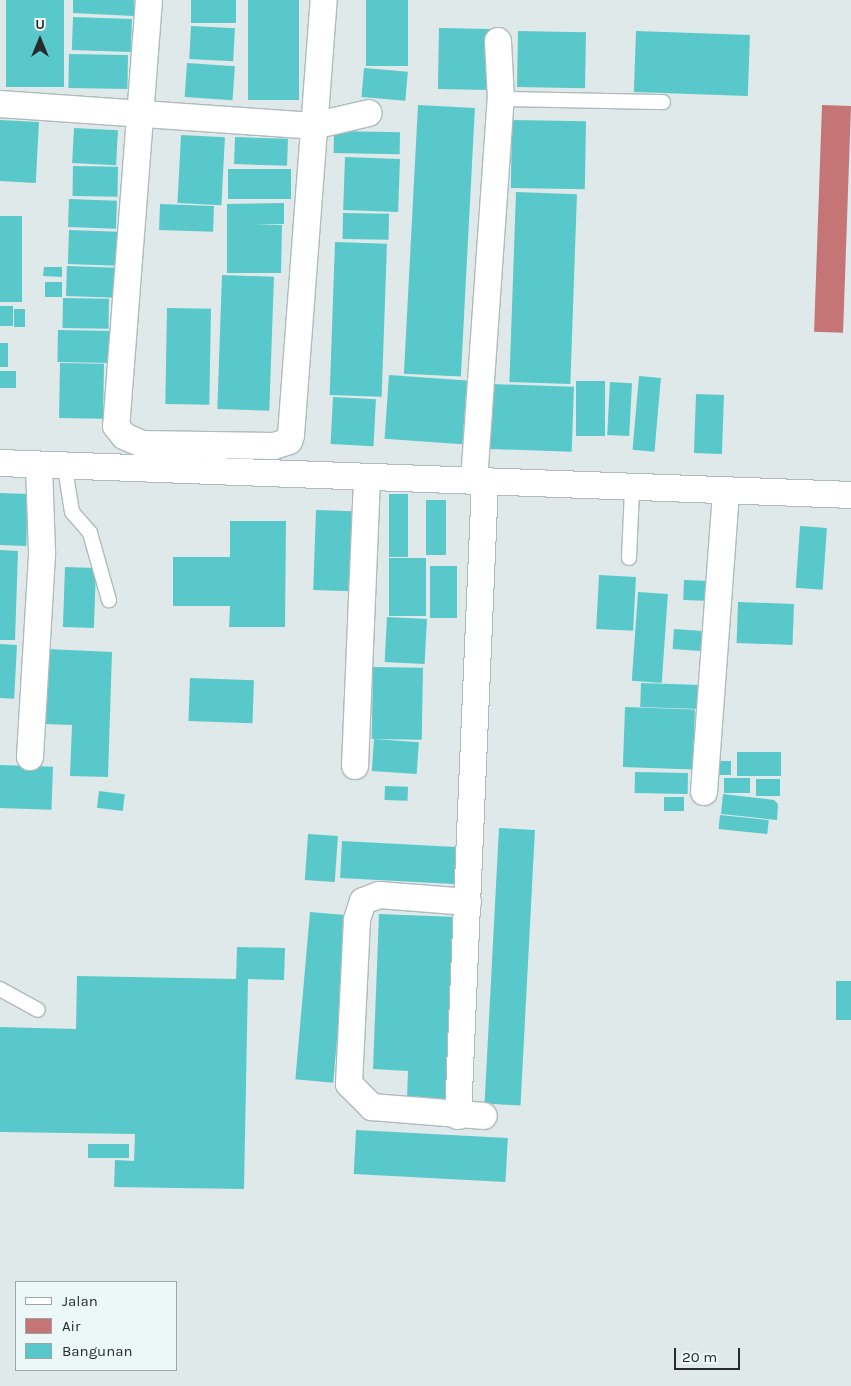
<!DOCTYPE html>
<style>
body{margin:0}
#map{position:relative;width:851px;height:1386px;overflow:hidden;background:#dfe9e9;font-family:Karla,sans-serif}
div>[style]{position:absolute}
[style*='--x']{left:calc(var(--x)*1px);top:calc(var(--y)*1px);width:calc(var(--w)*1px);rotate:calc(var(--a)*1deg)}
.water>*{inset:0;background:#c57575;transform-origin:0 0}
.building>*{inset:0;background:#59c8ca;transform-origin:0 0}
.roads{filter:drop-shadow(1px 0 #b0baba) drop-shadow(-1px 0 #b0baba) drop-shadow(0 1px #b0baba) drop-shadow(0 -1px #b0baba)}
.service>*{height:14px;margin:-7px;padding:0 7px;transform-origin:7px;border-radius:7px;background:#fff}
.minor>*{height:26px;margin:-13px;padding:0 13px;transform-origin:13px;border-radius:13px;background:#fff}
span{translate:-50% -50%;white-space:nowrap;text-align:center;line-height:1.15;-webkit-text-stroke:4.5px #ecf7f7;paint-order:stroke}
.legend{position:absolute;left:15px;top:1281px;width:162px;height:90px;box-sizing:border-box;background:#ecf7f7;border:1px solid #9da5a5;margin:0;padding:6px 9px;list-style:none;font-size:15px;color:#262a2a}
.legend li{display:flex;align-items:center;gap:10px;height:25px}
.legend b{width:25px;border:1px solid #9da5a5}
.north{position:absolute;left:15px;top:15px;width:50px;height:50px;-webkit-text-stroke:4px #ecf7f7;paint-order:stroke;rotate:0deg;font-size:14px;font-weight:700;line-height:20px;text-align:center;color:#262a2a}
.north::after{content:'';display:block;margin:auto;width:18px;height:22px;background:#262a2a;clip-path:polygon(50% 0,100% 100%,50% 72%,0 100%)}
.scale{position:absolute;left:674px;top:1348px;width:66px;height:22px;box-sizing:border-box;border:2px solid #262a2a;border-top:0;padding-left:6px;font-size:15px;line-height:18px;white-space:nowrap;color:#262a2a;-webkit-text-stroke:4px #ecf7f7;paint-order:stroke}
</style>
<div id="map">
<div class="water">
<i style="left:822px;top:105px;width:29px;height:227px;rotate:2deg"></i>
</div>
<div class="building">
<i style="left:6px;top:0;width:58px;height:87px"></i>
<i style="clip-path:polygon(73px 0,134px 0,134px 16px,73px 13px)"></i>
<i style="left:191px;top:0;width:45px;height:23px"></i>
<i style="left:248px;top:0;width:51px;height:100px"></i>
<i style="left:366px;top:0;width:42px;height:66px"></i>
<i style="left:73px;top:17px;width:59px;height:33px;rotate:2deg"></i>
<i style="left:191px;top:26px;width:44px;height:33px;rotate:3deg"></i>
<i style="left:439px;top:28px;width:51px;height:61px;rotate:1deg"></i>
<i style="left:518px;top:31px;width:68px;height:56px;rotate:1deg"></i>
<i style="left:636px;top:31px;width:114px;height:61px;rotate:2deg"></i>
<i style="left:69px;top:54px;width:59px;height:34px;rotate:1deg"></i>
<i style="left:187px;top:63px;width:48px;height:34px;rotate:4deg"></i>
<i style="left:364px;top:68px;width:44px;height:29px;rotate:5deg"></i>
<i style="left:418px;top:105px;width:57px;height:269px;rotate:3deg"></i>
<i style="left:0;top:120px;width:39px;height:61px;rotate:3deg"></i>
<i style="left:512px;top:120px;width:74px;height:68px;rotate:1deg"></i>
<i style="left:74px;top:128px;width:44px;height:35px;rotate:3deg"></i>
<i style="left:334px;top:131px;width:66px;height:22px;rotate:1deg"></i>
<i style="left:181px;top:135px;width:44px;height:68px;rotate:3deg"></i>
<i style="left:235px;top:137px;width:53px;height:27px;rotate:2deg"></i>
<i style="left:345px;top:157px;width:55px;height:53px;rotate:2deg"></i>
<i style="left:73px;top:166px;width:45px;height:30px;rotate:1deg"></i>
<i style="left:291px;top:169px;width:30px;height:63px;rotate:90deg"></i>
<i style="left:516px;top:192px;width:61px;height:190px;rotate:2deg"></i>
<i style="left:69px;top:199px;width:48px;height:28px;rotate:2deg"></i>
<i style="clip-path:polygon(284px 203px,284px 224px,251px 224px,282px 225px,281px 273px,227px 273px,227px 204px)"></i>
<i style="left:160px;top:204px;width:54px;height:26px;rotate:2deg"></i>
<i style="left:343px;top:213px;width:46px;height:26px;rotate:1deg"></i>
<i style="left:0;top:216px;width:22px;height:86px"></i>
<i style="left:69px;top:230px;width:49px;height:34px;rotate:2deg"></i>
<i style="left:335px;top:242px;width:52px;height:153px;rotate:2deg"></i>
<i style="left:67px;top:266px;width:50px;height:30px;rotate:2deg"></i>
<i style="clip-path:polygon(44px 267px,62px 267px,62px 277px,43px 276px)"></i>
<i style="left:222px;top:275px;width:52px;height:134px;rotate:2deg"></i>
<i style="left:45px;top:282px;width:17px;height:15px"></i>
<i style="left:63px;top:298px;width:46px;height:30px;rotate:1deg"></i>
<i style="left:0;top:306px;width:13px;height:20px"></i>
<i style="left:167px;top:308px;width:44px;height:96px;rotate:1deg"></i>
<i style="left:14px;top:309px;width:11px;height:18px"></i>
<i style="left:58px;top:330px;width:54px;height:32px;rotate:1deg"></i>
<i style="left:0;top:343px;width:8px;height:24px"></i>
<i style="left:60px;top:363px;width:44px;height:55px;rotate:1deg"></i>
<i style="left:0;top:371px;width:16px;height:17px"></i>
<i style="left:389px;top:375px;width:78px;height:64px;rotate:4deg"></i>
<i style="left:639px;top:376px;width:22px;height:74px;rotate:5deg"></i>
<i style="left:576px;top:381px;width:29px;height:55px"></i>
<i style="left:610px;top:382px;width:22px;height:53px;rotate:3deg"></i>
<i style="left:492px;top:384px;width:82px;height:65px;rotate:2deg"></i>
<i style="left:696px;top:394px;width:28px;height:59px;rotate:2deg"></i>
<i style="left:333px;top:397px;width:43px;height:47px;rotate:3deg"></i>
<i style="left:0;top:493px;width:28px;height:52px;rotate:2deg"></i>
<i style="left:389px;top:494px;width:19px;height:63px"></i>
<i style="left:426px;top:500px;width:20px;height:55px"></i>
<i style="left:316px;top:510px;width:38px;height:80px;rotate:2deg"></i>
<i style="clip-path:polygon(230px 521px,286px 521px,285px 627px,229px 627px,230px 606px,173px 606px,173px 557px,230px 557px)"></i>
<i style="left:800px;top:526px;width:27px;height:62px;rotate:4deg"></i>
<i style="clip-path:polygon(0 550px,18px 551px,15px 640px,0 640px)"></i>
<i style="left:389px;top:558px;width:37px;height:58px"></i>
<i style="left:430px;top:566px;width:27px;height:52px"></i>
<i style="left:65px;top:567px;width:31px;height:60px;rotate:2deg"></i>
<i style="left:599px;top:575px;width:37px;height:54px;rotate:3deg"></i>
<i style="left:684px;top:580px;width:27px;height:20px;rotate:2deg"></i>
<i style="left:638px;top:592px;width:30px;height:89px;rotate:4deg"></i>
<i style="left:738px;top:602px;width:56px;height:41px;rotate:2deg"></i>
<i style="left:387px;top:617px;width:40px;height:45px;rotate:3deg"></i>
<i style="left:674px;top:629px;width:32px;height:20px;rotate:4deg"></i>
<i style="left:0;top:644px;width:17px;height:54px;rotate:3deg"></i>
<i style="clip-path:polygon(47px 649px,112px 652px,108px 777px,70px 776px,72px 725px,44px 724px)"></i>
<i style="left:373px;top:667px;width:50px;height:72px;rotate:1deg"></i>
<i style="left:190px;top:678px;width:64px;height:43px;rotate:2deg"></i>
<i style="left:641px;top:683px;width:60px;height:24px;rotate:2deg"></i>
<i style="left:625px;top:707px;width:70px;height:60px;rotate:2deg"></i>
<i style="left:374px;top:739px;width:45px;height:32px;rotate:4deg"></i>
<i style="left:737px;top:752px;width:44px;height:24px"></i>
<i style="left:718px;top:761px;width:13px;height:14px"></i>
<i style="left:0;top:765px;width:53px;height:43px;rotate:2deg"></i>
<i style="left:635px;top:772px;width:53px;height:21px;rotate:1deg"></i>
<i style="left:724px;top:778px;width:26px;height:15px"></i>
<i style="left:756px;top:779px;width:24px;height:17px"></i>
<i style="left:385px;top:786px;width:23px;height:14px;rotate:2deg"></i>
<i style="left:99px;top:791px;width:26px;height:17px;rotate:7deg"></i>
<i style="clip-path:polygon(723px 794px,774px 800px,778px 804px,777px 820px,721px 814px)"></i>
<i style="left:664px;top:797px;width:20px;height:14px"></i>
<i style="left:720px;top:815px;width:49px;height:14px;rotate:6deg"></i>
<i style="left:499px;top:828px;width:36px;height:276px;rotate:3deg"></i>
<i style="left:308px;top:834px;width:30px;height:46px;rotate:4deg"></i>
<i style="left:342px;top:841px;width:114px;height:37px;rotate:3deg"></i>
<i style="left:310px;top:912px;width:38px;height:168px;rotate:5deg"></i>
<i style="clip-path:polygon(379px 914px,456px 917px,449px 1100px,407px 1098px,408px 1071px,373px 1069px)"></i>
<i style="clip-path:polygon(237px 947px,285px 948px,284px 980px,248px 979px,244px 1189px,114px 1187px,115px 1160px,134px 1161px,135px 1134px,0 1132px,0 1027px,76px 1029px,77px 976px,236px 979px)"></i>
<i style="left:836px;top:981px;width:15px;height:39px"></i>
<i style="left:356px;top:1130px;width:152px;height:44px;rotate:3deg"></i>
<i style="left:88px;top:1144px;width:41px;height:14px"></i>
</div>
<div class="roads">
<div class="service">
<i style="--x:501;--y:99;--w:162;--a:1.1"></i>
<i style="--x:65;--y:468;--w:45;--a:81"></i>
<i style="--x:72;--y:512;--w:28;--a:49"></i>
<i style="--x:90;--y:533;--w:70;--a:74.2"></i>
<i style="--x:629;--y:558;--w:68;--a:-87.5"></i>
<i style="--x:0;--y:989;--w:43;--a:28.9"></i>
</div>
<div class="minor">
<i style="--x:149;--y:0;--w:427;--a:94.4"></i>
<i style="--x:116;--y:426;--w:13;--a:51"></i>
<i style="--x:124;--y:436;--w:20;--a:24"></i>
<i style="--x:142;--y:444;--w:132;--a:0.9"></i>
<i style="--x:274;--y:446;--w:16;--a:-18"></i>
<i style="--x:289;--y:441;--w:6;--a:-72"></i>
<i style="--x:291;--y:435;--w:436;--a:-85.7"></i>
<i style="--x:0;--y:104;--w:314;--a:4"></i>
<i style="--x:313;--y:126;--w:57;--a:-13.1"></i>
<i style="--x:0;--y:463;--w:852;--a:2.15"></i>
<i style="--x:474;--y:481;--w:383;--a:-86"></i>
<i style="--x:501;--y:99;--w:58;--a:-93"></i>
<i style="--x:30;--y:757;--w:205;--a:-86.6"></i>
<i style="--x:42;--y:552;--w:87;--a:-92"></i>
<i style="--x:355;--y:766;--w:288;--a:-87.6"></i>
<i style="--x:704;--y:792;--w:301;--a:-85.8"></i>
<i style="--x:468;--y:902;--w:89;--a:-175.5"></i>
<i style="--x:379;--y:895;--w:17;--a:159"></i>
<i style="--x:363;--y:901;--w:20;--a:108"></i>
<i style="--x:357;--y:920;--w:164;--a:92.8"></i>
<i style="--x:349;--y:1084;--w:33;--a:45"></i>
<i style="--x:372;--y:1107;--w:112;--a:4.6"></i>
<i style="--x:458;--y:1116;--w:634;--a:-87.56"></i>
</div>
</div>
<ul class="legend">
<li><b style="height:6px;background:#fff"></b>Jalan</li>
<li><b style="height:14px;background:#c57575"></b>Air</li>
<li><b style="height:14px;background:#59c8ca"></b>Bangunan</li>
</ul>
<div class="north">U</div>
<div class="scale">20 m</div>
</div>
